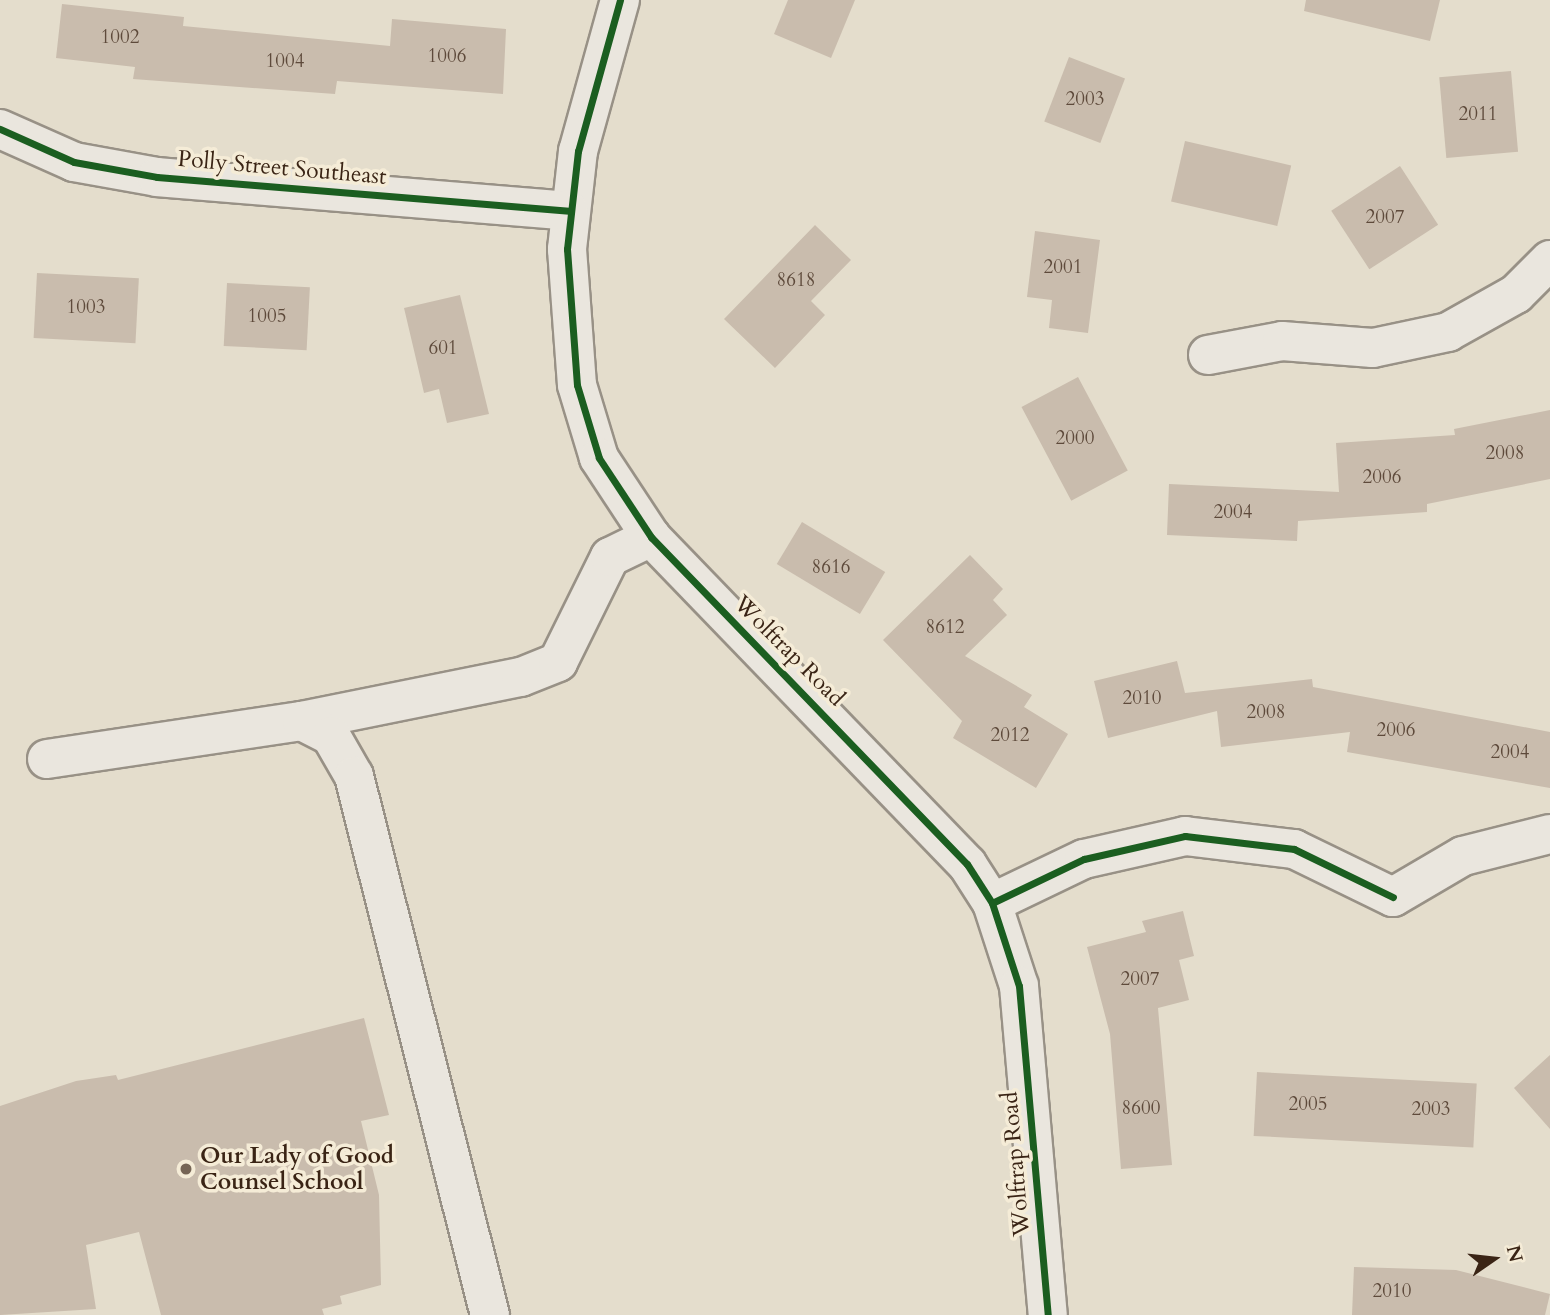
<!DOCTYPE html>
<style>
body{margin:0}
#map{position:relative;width:1550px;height:1315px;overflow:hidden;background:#e4ddcc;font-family:Cardo,serif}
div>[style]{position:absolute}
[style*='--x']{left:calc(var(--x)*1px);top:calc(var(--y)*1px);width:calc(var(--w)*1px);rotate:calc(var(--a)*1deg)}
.building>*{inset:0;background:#c9bcad;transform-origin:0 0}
.roads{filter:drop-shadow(2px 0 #989186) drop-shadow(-2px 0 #989186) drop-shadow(0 2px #989186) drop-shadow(0 -2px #989186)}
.minor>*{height:38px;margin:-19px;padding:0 19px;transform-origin:19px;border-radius:19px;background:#eae6de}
.cycleway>*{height:7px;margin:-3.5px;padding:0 3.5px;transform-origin:3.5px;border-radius:3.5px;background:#1b5e20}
.dots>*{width:19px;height:19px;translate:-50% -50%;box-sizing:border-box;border:4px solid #f5ecd7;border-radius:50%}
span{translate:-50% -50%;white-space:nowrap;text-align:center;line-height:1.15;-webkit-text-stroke:7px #f5ecd7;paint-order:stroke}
.number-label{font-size:19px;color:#5e4a3b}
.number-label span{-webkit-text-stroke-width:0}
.street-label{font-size:23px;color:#3a2415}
.poi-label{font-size:23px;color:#3a2415;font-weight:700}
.left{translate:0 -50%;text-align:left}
.north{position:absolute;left:1459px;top:1224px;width:70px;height:70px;-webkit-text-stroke:5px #f5ecd7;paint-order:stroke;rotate:76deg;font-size:19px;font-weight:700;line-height:28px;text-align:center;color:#3a2415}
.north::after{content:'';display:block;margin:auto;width:24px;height:32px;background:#3a2415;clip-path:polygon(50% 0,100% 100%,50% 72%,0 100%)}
</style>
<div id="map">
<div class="building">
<i style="clip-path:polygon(788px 0,855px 0,831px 58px,774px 34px)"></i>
<i style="clip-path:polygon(1306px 0,1440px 0,1430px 41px,1304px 11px)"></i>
<i style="clip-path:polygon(62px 4px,184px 17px,183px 26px,390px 46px,392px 19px,506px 29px,503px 94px,337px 81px,335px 94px,133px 79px,135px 67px,56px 58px)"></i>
<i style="left:1069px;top:57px;width:60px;height:69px;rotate:21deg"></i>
<i style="left:1511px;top:71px;width:81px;height:72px;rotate:85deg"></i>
<i style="left:1185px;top:141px;width:109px;height:62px;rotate:13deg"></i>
<i style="left:1400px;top:166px;width:70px;height:82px;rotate:57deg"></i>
<i style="clip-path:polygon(815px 225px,851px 260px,811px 301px,825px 315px,775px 368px,724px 319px)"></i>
<i style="clip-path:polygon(1035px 231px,1100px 240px,1088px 333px,1049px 328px,1052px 300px,1027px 297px)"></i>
<i style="left:37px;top:273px;width:102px;height:65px;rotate:3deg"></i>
<i style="left:227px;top:283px;width:83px;height:63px;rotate:3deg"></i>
<i style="clip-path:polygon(460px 295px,489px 414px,447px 423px,439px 389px,424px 393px,404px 308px)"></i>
<i style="left:1078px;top:377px;width:106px;height:64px;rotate:62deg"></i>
<i style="clip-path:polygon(1550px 410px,1550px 479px,1427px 504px,1427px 512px,1298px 521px,1297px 541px,1167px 535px,1169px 484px,1339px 492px,1336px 443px,1455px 435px,1454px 429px)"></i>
<i style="left:802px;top:522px;width:97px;height:49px;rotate:31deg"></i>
<i style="clip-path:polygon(970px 555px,1003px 589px,993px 600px,1007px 615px,965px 656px,1032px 695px,1024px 707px,1068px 734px,1036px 788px,953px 738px,962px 721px,883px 640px)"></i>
<i style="clip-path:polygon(1177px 661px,1185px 693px,1312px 679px,1313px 687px,1550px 732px,1550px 788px,1347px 752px,1350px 732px,1221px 747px,1217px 711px,1108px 738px,1094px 681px)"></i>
<i style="clip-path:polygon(1183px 911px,1194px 956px,1179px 960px,1189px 1000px,1158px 1008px,1172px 1165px,1121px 1169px,1110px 1034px,1087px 947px,1146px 932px,1142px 921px)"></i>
<i style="clip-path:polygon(364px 1018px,389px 1115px,361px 1121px,379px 1195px,381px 1285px,340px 1296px,342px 1304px,322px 1309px,324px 1315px,161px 1315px,139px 1232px,86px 1245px,96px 1309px,0 1315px,0 1106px,76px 1081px,116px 1075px,118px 1080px)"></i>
<i style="clip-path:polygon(1550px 1055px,1550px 1129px,1514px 1088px)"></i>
<i style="left:1257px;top:1072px;width:220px;height:64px;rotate:3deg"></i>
<i style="clip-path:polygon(1354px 1267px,1456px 1270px,1550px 1294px,1545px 1315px,1352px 1315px)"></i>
</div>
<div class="roads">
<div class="minor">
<i style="--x:620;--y:0;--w:157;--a:105.5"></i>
<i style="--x:578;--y:151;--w:99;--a:96.4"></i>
<i style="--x:567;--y:249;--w:136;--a:85.8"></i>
<i style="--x:577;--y:385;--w:76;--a:73.2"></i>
<i style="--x:599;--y:458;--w:95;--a:56.6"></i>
<i style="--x:651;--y:537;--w:455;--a:46"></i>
<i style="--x:967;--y:864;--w:46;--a:57.3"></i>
<i style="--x:992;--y:903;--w:87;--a:72"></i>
<i style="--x:1019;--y:986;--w:330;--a:85"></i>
<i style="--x:0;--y:129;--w:81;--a:24"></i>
<i style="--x:74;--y:162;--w:84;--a:10.2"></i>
<i style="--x:157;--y:177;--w:413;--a:4.7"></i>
<i style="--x:1208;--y:355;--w:75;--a:-10.7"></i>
<i style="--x:1282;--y:341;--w:91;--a:4.4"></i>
<i style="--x:1373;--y:348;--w:77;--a:-12"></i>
<i style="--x:1448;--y:332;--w:78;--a:-29.2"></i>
<i style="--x:1516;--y:294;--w:48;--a:-45"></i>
<i style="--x:302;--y:721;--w:223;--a:-11.4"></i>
<i style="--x:521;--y:677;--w:40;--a:-22"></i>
<i style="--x:558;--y:662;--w:117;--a:-63.7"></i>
<i style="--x:610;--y:557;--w:46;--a:-26"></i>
<i style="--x:47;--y:759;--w:258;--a:-8.5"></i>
<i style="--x:302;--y:721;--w:33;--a:27"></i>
<i style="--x:331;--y:736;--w:46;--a:60.1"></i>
<i style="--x:354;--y:776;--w:556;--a:75.84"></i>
<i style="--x:992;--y:903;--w:102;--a:-25.6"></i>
<i style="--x:1084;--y:859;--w:104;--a:-12.8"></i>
<i style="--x:1185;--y:836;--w:110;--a:6.8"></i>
<i style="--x:1294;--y:849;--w:110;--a:25.9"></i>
<i style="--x:1393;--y:897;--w:81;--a:-30.4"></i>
<i style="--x:1463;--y:856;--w:90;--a:-14.2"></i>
</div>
</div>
<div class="cycleway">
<i style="--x:620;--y:0;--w:157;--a:105.5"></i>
<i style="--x:578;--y:151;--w:99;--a:96.4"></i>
<i style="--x:567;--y:249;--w:136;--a:85.8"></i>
<i style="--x:577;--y:385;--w:76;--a:73.2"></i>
<i style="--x:599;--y:458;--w:95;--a:56.6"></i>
<i style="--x:651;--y:537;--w:455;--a:46"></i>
<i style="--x:967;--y:864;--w:46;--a:57.3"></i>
<i style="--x:992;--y:903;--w:87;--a:72"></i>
<i style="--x:1019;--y:986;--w:330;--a:85"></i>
<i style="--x:0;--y:129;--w:81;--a:24"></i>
<i style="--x:74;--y:162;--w:84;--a:10.2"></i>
<i style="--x:157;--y:177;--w:413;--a:4.7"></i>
<i style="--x:992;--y:903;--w:102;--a:-25.6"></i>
<i style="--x:1084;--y:859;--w:104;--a:-12.8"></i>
<i style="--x:1185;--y:836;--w:110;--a:6.8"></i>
<i style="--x:1294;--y:849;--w:110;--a:25.9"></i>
</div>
<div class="dots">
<i style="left:186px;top:1169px;background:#766555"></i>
</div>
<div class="number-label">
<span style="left:120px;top:38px">1002</span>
<span style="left:447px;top:57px">1006</span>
<span style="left:285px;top:62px">1004</span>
<span style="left:1085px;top:100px">2003</span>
<span style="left:1478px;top:115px">2011</span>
<span style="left:1385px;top:218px">2007</span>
<span style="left:1063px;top:268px">2001</span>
<span style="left:796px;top:281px">8618</span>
<span style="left:86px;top:308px">1003</span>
<span style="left:267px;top:317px">1005</span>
<span style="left:443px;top:349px">601</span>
<span style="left:1075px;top:439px">2000</span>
<span style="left:1505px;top:454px">2008</span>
<span style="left:1382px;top:478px">2006</span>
<span style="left:1233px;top:513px">2004</span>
<span style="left:831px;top:568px">8616</span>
<span style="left:945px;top:628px">8612</span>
<span style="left:1142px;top:699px">2010</span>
<span style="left:1266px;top:713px">2008</span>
<span style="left:1396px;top:731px">2006</span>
<span style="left:1010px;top:736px">2012</span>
<span style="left:1510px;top:753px">2004</span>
<span style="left:1140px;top:980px">2007</span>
<span style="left:1308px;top:1105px">2005</span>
<span style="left:1141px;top:1109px">8600</span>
<span style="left:1431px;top:1110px">2003</span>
<span style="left:1392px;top:1292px">2010</span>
</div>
<div class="street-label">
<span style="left:282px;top:168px;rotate:5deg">Polly Street Southeast</span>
<span style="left:789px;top:651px;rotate:45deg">Wolftrap Road</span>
<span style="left:1016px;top:1164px;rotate:-95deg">Wolftrap Road</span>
</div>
<div class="poi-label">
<span class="left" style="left:200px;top:1169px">Our Lady of Good<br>Counsel School</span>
</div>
<div class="north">N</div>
</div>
